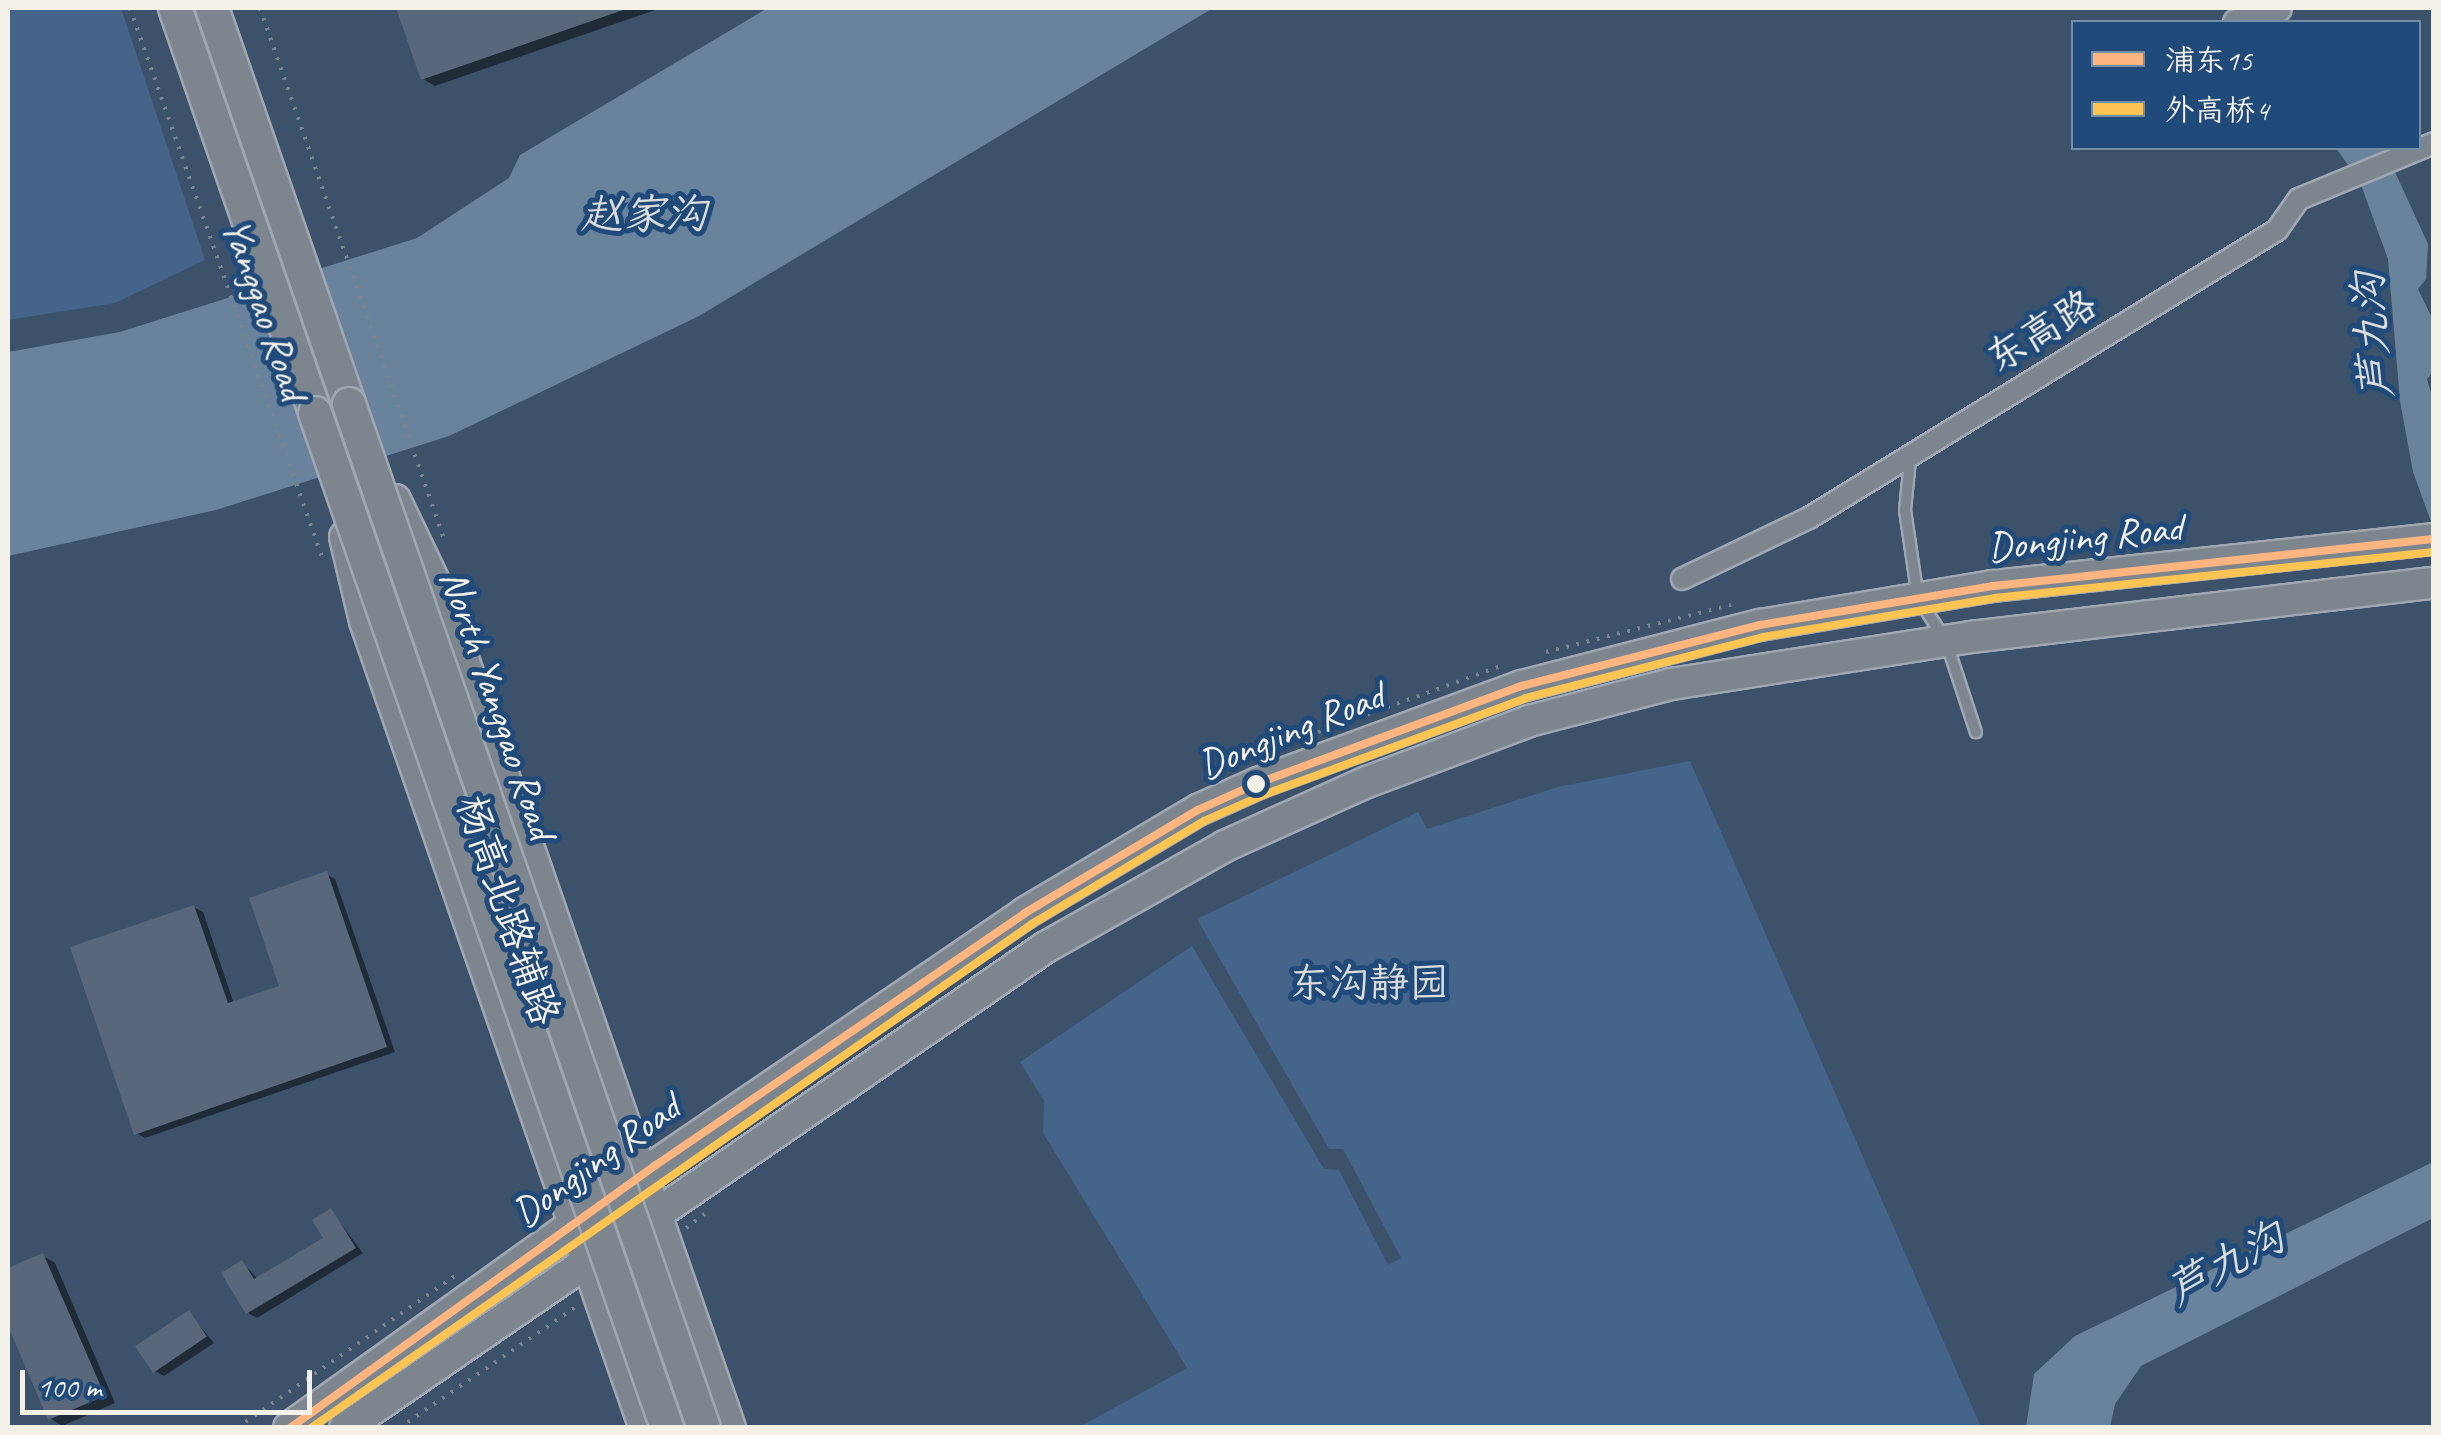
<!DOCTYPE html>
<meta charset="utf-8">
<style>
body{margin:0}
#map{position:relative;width:2441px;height:1435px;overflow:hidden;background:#3c526a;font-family:Caveat,"LXGW WenKai TC",sans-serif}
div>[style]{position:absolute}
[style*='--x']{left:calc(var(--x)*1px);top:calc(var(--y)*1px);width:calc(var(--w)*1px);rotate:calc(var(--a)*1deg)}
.green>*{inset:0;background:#446589}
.water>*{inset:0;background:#6a839d}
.shadow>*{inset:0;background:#0007}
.building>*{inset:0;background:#586779;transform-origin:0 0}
.path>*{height:4px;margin-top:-2px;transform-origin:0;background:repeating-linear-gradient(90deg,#79848f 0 2.5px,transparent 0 10.5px)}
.roads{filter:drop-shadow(2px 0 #9fa8b2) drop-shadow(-2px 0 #9fa8b2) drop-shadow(0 2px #9fa8b2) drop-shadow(0 -2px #9fa8b2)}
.service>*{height:10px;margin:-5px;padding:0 5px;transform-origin:5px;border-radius:5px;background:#7d868e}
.minor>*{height:20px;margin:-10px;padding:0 10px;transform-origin:10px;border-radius:10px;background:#7d868e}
.tertiary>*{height:25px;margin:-12.5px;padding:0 12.5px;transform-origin:12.5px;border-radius:12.5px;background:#7d868e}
.primary>*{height:30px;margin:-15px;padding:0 15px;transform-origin:15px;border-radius:15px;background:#7d868e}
.trunk>*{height:32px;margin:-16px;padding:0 16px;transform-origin:16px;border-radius:16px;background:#7d868e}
.bridges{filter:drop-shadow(2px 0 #9fa8b2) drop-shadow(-2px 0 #9fa8b2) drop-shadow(0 2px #9fa8b2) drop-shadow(0 -2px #9fa8b2)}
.trunk-bridge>*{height:32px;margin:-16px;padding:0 16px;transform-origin:16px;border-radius:16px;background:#7d868e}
.bus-1>*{height:8px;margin:-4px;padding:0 4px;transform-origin:4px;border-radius:4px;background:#ffb580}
.bus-2>*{height:8px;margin:-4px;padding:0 4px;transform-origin:4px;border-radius:4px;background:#fcc553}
.dots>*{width:28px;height:28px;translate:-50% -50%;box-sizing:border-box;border:5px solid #1f4a7a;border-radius:50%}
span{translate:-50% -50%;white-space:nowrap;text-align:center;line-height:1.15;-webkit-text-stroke:10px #1f4a7a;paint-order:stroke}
.street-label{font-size:40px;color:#f4f1e8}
.park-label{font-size:40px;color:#dadcda}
.water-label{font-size:42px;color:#d9dcda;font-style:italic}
.frame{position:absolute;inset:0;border:10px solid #f4f1e8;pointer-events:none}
.legend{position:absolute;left:2071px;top:20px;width:350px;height:130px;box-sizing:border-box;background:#1f4a7a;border:2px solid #748da6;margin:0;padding:12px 18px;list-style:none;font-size:30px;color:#f4f1e8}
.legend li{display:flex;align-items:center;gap:20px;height:50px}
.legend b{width:50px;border:2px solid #748da6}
.scale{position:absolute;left:20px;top:1370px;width:292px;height:45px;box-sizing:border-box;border:5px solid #f4f1e8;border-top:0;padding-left:12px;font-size:30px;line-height:35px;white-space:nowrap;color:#f4f1e8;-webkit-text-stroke:8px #1f4a7a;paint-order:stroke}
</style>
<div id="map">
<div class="green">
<i style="clip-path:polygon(8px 8px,121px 8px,205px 260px,115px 303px,8px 320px)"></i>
<i style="clip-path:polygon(1690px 761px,1981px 1427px,1079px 1427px,1187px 1368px,1043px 1133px,1044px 1101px,1020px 1062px,1192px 946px,1324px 1169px,1339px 1170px,1388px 1265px,1401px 1258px,1343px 1149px,1329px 1149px,1197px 919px,1418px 812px,1427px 829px,1558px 787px)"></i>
</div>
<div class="water">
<i style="clip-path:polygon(768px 8px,1213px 8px,699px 316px,449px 436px,216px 510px,8px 556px,8px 352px,120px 332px,417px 238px,509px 178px,520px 155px)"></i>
<i style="clip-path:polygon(2336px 148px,2384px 148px,2428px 244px,2426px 279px,2418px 289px,2433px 320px,2433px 372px,2427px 379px,2434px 403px,2433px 527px,2413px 472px,2400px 401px,2388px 259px,2360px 182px)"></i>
<i style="clip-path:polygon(2433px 1162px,2433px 1218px,2141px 1366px,2115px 1404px,2110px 1427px,2026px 1427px,2034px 1374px,2075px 1336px)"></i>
</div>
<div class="shadow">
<i style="clip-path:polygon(398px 8px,661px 8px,435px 86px,423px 79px)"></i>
<i style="clip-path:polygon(326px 874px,335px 879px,395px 1052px,145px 1138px,137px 1133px,194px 907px,203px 912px,234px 1004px,283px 987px)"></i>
<i style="clip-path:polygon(331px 1211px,363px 1253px,257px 1318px,248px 1313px,242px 1263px,258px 1279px,326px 1238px)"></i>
<i style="clip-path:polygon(43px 1256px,55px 1263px,115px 1403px,62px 1426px,50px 1418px,8px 1320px,8px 1271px)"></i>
<i style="clip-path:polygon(189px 1313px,214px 1343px,164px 1376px,155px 1371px)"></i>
</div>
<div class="building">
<i style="clip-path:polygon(396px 8px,629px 8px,421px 80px)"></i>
<i style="clip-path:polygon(327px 871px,387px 1047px,134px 1135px,70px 947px,194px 905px,228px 1003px,279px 986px,249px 898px)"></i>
<i style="clip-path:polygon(331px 1208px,356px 1248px,246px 1314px,221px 1273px,242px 1260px,254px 1279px,323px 1238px,312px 1220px)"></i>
<i style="clip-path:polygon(43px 1253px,105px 1396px,48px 1420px,8px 1326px,8px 1268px)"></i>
<i style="left:189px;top:1310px;width:32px;height:65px;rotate:56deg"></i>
</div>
<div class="path">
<i style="--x:130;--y:8;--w:585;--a:70.73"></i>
<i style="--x:260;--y:8;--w:565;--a:70.89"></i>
<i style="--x:1546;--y:652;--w:191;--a:-14.3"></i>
<i style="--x:1259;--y:754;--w:260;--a:-20"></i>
<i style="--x:686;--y:1228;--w:30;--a:-37"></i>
<i style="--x:237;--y:1428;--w:271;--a:-34.9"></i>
<i style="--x:399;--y:1428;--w:216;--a:-34.4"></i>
</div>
<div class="roads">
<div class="service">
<i style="--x:1910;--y:460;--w:50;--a:95.7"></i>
<i style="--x:1905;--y:510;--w:89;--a:81.6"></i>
<i style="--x:1918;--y:598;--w:51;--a:56.9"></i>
<i style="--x:1946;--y:641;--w:96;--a:71.8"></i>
</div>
<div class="minor">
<i style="--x:1682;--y:579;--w:141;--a:-25.7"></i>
<i style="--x:1809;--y:518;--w:550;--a:-31.61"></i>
<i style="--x:2277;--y:230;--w:38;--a:-55"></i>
<i style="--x:2299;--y:199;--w:146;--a:-22.5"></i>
</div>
<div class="tertiary">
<i style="--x:2236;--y:22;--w:44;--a:-18.4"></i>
</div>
<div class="primary">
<i style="--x:395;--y:500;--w:109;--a:64.4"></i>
<i style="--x:442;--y:598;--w:879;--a:70.86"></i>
<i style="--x:345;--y:537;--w:86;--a:76.6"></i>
<i style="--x:365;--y:621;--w:854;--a:70.87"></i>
<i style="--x:289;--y:1428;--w:452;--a:-35.6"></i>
<i style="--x:656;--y:1165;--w:447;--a:-34.3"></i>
<i style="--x:1025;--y:913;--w:201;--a:-30.8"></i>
<i style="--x:1198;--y:810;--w:66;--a:-24.2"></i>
<i style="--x:1258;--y:783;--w:281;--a:-20.2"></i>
<i style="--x:1522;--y:686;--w:246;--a:-14.4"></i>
<i style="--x:1760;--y:625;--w:236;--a:-9.5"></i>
<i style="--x:1993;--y:586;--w:443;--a:-6.1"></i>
<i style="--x:345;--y:1428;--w:850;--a:-34.46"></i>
<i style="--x:1046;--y:947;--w:206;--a:-29.4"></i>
<i style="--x:1225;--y:846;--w:156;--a:-24.3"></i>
<i style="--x:1367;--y:782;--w:173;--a:-20.6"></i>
<i style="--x:1529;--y:721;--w:147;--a:-14.6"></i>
<i style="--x:1671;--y:684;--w:304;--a:-8.9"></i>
<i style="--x:1971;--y:637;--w:466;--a:-6.7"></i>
</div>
<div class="trunk">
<i style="--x:175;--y:8;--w:429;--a:70.9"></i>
<i style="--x:212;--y:8;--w:419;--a:70.9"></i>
</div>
</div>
<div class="bridges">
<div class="trunk-bridge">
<i style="--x:349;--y:404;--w:1084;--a:70.88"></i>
<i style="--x:315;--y:413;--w:1074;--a:70.87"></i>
</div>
</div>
<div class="bus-1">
<i style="--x:290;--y:1428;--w:451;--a:-35.7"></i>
<i style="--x:656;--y:1165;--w:447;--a:-34.3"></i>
<i style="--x:1025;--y:913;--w:201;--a:-30.8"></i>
<i style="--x:1198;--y:810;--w:66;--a:-24.2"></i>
<i style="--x:1258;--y:783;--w:281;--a:-20.2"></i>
<i style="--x:1522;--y:686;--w:246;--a:-14.4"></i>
<i style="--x:1760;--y:625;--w:236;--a:-9.5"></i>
<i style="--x:1993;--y:586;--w:443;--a:-6.1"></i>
</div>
<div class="bus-2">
<i style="--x:311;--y:1428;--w:880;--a:-34.95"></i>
<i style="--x:1032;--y:924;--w:200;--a:-30.9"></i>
<i style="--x:1204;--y:821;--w:64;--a:-23.8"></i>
<i style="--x:1263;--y:795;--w:280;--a:-20.2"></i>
<i style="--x:1526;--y:698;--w:245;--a:-14.4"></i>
<i style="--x:1763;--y:637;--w:235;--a:-9.5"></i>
<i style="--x:1995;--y:598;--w:441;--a:-6"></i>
</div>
<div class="dots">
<i style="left:1256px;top:784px;background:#f4f1e8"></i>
</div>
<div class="street-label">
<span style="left:265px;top:309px;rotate:71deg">Yanggao Road</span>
<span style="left:2041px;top:331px;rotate:-31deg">东高路</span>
<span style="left:2085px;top:537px;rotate:-6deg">Dongjing Road</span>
<span style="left:498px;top:704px;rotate:71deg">North Yanggao Road</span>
<span style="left:1291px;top:730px;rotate:-22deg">Dongjing Road</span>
<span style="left:508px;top:910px;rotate:71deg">杨高北路辅路</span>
<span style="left:596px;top:1160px;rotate:-36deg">Dongjing Road</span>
</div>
<div class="park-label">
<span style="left:1369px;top:983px">东沟静园</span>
</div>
<div class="water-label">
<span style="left:644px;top:215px">赵家沟</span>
<span style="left:2373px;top:335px;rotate:-94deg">芦九沟</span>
<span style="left:2226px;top:1264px;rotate:-28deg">芦九沟</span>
</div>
<div class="frame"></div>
<ul class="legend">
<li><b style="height:12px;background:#ffb580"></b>浦东15</li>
<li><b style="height:12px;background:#fcc553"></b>外高桥4</li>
</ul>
<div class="scale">100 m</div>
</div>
